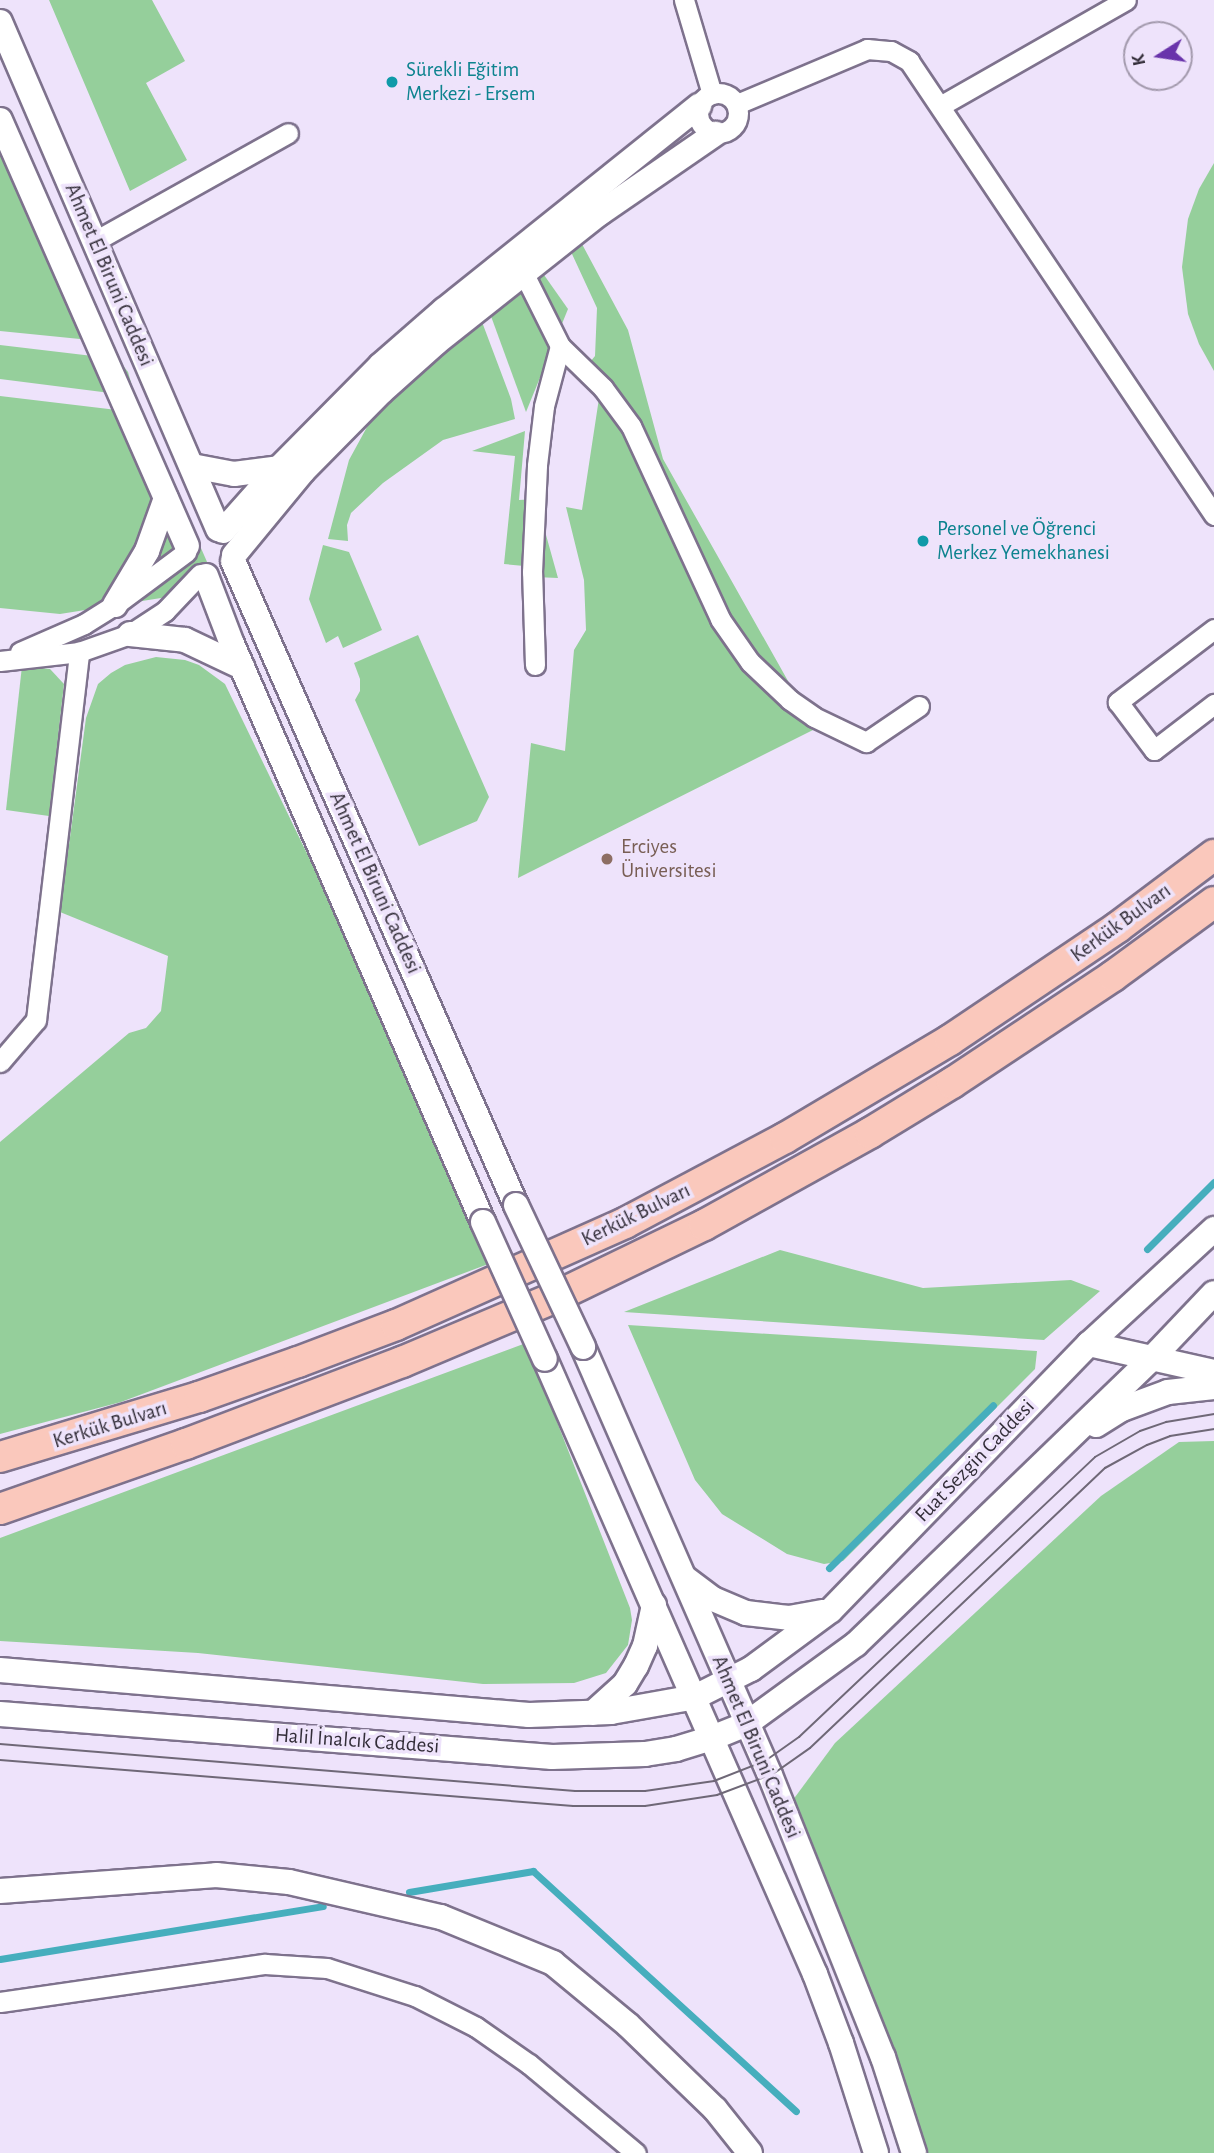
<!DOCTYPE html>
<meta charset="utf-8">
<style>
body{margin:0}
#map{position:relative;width:1214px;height:2153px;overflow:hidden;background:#eee3fb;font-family:"Alegreya Sans",sans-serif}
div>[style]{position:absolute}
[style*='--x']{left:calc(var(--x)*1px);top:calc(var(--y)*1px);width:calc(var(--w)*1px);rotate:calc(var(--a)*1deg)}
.green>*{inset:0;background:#95cf9b}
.stream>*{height:7px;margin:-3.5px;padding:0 3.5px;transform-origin:3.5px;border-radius:3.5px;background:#46aebd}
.roads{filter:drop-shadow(2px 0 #7e728d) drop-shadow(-2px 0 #7e728d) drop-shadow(0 2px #7e728d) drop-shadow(0 -2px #7e728d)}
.minor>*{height:19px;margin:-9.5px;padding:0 9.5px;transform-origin:9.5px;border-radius:9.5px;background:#fff}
.minor>.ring{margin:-9.5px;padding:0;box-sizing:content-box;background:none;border:19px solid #fff;border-radius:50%}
.tertiary>*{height:24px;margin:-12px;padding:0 12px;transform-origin:12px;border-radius:12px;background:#fff}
.primary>*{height:30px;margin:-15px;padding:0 15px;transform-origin:15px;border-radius:15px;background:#fac8bc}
.tram>*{height:2px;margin:-1px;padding:0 1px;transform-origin:1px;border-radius:1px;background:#6f6877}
.bridges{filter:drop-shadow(2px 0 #7e728d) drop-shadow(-2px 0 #7e728d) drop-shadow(0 2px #7e728d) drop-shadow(0 -2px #7e728d)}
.tertiary-bridge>*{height:24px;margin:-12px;padding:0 12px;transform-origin:12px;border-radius:12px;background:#fff}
.dots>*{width:19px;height:19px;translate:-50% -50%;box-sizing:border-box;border:4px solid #eee3fb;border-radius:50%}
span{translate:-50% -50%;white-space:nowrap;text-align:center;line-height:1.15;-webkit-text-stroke:7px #eee3fb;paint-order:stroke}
.culture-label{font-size:21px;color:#0d838f}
.left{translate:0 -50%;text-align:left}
.street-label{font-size:21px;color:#322d38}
.education-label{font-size:21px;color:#785e54}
.north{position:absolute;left:1123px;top:21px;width:70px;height:70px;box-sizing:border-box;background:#eee3fb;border:2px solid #a39aad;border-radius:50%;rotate:258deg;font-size:19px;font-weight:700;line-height:28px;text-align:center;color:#322d38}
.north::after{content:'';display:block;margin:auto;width:24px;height:32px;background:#6934ab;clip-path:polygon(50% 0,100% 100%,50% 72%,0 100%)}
</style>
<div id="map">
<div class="green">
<i style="clip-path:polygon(49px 0,152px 0,185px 61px,146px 83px,187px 160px,130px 191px)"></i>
<i style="clip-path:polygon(13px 119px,107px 337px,100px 341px,0 331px,0 120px)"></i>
<i style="clip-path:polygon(1214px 163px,1214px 371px,1199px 344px,1188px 314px,1182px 267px,1188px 219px,1199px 189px)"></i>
<i style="clip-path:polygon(575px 231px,628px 330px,663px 459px,815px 729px,518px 878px,531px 743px,565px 751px,574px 650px,586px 630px,584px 580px,566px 507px,582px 510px,603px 372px,586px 367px,595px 356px,597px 308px,566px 241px)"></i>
<i style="clip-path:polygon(537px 265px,568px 309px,526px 412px,488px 308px)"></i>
<i style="clip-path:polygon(479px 314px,511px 399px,515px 419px,443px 440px,383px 483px,351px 513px,347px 525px,348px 541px,328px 539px,349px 460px,367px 427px,376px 414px)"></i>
<i style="clip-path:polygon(0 345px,118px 359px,128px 372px,132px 386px,126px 395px,0 379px)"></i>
<i style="clip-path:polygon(0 396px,142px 413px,211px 571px,190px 590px,161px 598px,60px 614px,0 608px)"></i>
<i style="clip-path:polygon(525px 431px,519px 500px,536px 499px,558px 578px,535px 577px,535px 567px,504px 564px,515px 456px,472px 451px)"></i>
<i style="clip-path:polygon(323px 545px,349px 552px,382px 630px,343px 648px,338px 636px,326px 643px,309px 599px)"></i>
<i style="clip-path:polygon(418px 635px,489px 797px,477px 821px,419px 846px,355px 700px,360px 691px,360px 679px,354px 663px)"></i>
<i style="clip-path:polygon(156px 657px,185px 660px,199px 665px,225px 684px,404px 1054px,491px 1263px,121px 1402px,0 1434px,0 1142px,129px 1033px,146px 1028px,161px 1011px,168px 956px,60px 912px,86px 718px,98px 684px,111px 673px,125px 665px)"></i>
<i style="clip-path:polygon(22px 666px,50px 669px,64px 684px,49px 816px,6px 810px)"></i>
<i style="clip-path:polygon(780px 1250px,923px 1288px,1071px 1280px,1100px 1291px,1044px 1340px,624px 1312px)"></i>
<i style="clip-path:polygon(628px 1325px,1037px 1351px,1035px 1369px,843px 1561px,824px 1564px,787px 1554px,722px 1514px,707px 1495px,695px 1480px)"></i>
<i style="clip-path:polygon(526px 1343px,630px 1608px,632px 1620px,628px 1645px,606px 1673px,574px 1683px,483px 1684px,198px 1653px,0 1641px,0 1538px)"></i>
<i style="clip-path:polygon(1214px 1441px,1214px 2153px,913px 2153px,784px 1812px,835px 1743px,1101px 1496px,1179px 1442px)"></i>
</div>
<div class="stream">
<i style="--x:1147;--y:1249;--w:95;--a:-45"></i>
<i style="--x:829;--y:1568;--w:231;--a:-44.8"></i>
<i style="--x:409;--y:1892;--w:126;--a:-9.6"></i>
<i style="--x:533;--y:1871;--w:356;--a:42.4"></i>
<i style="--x:0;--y:1959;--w:327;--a:-9.3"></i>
</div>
<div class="roads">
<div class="minor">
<i style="--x:684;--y:0;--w:98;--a:73.4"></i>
<i class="ring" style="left:698px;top:93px;width:21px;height:21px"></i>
<i style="--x:737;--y:104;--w:141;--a:-22.9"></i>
<i style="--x:867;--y:49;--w:24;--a:5"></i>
<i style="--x:891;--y:51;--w:21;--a:29"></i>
<i style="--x:909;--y:61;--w:547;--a:56.11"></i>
<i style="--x:940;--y:106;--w:214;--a:-29.7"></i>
<i style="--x:95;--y:241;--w:221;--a:-29.2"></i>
<i style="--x:523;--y:272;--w:83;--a:63.4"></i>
<i style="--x:560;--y:346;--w:60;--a:44.3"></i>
<i style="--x:603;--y:388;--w:47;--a:53.6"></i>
<i style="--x:631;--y:426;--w:213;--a:65.2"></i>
<i style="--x:720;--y:619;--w:52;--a:55.1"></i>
<i style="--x:750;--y:662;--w:55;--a:43.5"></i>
<i style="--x:790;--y:700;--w:29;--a:35"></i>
<i style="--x:814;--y:717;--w:58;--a:25.7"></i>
<i style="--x:866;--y:742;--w:64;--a:-34.2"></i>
<i style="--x:1214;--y:629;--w:121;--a:142.8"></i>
<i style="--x:1118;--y:702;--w:60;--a:53.1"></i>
<i style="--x:1154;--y:750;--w:76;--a:-37.5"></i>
<i style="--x:20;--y:652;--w:70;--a:-23.6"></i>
<i style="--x:84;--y:624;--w:36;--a:-32"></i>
<i style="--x:115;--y:605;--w:89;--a:-36.7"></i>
<i style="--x:0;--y:661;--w:80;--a:-6.5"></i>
<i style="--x:79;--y:652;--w:54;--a:-19.4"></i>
<i style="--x:130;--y:634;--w:42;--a:-33.3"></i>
<i style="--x:165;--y:611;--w:51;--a:-46.6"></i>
<i style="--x:535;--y:665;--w:93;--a:-91.8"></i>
<i style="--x:532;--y:572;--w:107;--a:-87.3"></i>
<i style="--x:537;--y:465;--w:59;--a:-83.2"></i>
<i style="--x:544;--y:406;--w:62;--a:-75.1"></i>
<i style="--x:0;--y:1062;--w:55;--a:-49.4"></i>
<i style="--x:36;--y:1020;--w:371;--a:-83.3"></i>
<i style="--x:0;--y:2002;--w:268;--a:-8.2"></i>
<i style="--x:265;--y:1964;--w:62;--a:3.7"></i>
<i style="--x:327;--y:1968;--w:92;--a:17.7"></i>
<i style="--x:415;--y:1996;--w:68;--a:26.9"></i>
<i style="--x:476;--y:2027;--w:65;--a:34.9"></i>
<i style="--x:529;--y:2064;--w:139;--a:39.8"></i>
</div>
<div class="tertiary">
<i style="--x:0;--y:22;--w:552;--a:66.73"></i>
<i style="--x:0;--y:120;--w:465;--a:66.3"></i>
<i style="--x:192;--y:466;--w:43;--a:10.8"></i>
<i style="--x:234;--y:474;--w:45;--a:-7.6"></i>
<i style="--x:223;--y:531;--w:84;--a:-48.4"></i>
<i style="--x:279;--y:468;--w:145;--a:-45.3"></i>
<i style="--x:381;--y:365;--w:84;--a:-41.1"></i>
<i style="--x:444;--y:310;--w:327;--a:-38.7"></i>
<i style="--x:234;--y:555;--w:109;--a:-50.6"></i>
<i style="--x:303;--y:471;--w:111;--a:-45.4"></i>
<i style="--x:381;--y:392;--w:75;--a:-41.8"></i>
<i style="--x:437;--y:342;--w:208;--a:-38.4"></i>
<i style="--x:600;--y:213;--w:140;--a:-34.5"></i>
<i style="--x:233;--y:561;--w:703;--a:66.28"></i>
<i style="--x:206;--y:576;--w:73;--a:69.1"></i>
<i style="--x:232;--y:644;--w:630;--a:66.53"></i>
<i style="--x:115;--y:605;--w:63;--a:-59.3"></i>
<i style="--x:147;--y:551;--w:56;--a:-70.3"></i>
<i style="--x:130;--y:634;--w:55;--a:6.2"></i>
<i style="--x:185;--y:640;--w:63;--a:25.3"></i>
<i style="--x:1089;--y:1344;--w:128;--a:12.6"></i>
<i style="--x:583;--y:1347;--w:467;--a:66.4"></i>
<i style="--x:770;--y:1775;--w:304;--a:68.2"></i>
<i style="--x:883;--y:2057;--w:101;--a:72.1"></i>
<i style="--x:545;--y:1359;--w:672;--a:66.3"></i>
<i style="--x:815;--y:1974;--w:74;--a:69.4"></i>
<i style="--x:841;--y:2043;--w:115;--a:72.3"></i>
<i style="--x:1096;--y:1425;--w:31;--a:-32"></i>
<i style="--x:1122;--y:1409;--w:49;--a:-20.3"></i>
<i style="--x:1168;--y:1392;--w:46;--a:-6.2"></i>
<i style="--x:685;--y:1578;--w:35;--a:37"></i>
<i style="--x:713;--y:1599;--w:36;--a:23"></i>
<i style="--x:746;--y:1613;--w:43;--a:6.6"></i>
<i style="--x:789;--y:1618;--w:35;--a:-10"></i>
<i style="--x:0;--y:1670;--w:531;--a:4.86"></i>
<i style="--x:529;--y:1715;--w:82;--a:-2.1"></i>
<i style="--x:611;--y:1712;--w:85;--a:-10.1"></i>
<i style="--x:695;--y:1697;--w:63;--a:-26.6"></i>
<i style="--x:751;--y:1669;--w:99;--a:-36.4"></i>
<i style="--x:831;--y:1610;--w:371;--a:-45.9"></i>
<i style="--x:1089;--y:1344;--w:170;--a:-42.6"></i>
<i style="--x:593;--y:1713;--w:43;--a:-42.2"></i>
<i style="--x:625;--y:1684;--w:21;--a:-59"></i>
<i style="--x:636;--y:1666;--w:22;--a:-66"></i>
<i style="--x:645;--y:1646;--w:42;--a:-77.6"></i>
<i style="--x:0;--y:1714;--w:554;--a:4.45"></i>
<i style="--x:552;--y:1757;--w:93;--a:-1.8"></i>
<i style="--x:645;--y:1754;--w:31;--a:-9"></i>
<i style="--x:676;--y:1749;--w:38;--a:-17"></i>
<i style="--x:712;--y:1738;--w:37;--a:-22"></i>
<i style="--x:746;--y:1724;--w:136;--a:-36"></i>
<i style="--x:856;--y:1644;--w:413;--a:-44"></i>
<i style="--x:1153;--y:1357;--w:88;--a:-46.4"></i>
<i style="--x:0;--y:1891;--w:217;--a:-4.2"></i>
<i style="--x:216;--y:1875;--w:73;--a:5.5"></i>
<i style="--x:289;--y:1882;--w:156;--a:13"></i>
<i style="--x:441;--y:1917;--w:121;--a:22.3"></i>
<i style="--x:553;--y:1963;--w:97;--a:39.6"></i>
<i style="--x:628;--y:2025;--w:121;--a:44"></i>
<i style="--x:715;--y:2109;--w:56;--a:51.5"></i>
</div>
<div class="primary">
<i style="--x:0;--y:1457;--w:208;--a:-16.8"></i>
<i style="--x:199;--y:1397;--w:105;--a:-19.5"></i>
<i style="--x:298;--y:1362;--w:105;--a:-20.7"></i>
<i style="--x:396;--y:1325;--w:251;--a:-24"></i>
<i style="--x:625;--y:1223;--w:181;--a:-28"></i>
<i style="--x:785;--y:1138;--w:192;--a:-30.7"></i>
<i style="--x:950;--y:1040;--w:202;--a:-33.9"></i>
<i style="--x:1118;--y:927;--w:120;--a:-36.9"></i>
<i style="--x:0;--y:1509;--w:197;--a:-19.3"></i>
<i style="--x:186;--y:1444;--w:231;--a:-20.8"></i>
<i style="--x:402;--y:1362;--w:162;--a:-22.9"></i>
<i style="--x:551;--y:1299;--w:170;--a:-25.8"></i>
<i style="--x:704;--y:1225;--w:190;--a:-29"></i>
<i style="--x:870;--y:1133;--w:96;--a:-31.4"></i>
<i style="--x:952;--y:1083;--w:193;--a:-33.6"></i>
<i style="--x:1113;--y:976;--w:125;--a:-36.2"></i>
</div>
</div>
<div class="tram">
<i style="--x:0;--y:1744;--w:577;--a:4.67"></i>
<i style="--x:575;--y:1791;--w:70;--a:0"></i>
<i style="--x:645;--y:1791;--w:70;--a:-8.2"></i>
<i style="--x:714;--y:1781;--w:55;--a:-21.4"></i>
<i style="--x:765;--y:1761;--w:42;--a:-35.2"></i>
<i style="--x:799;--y:1737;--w:407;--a:-43.4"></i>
<i style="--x:1095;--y:1457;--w:52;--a:-30"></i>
<i style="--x:1140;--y:1431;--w:28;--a:-19"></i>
<i style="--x:1166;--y:1422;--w:49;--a:-9.5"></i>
<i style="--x:0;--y:1760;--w:575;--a:4.59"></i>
<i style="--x:573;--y:1806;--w:72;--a:0"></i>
<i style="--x:645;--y:1806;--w:73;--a:-8.7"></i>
<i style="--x:717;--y:1795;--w:60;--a:-20.6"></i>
<i style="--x:773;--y:1774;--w:45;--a:-35.1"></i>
<i style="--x:810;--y:1748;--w:407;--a:-43.5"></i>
<i style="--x:1105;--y:1468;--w:48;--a:-28.7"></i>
<i style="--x:1147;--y:1445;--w:25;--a:-21"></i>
<i style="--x:1170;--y:1436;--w:45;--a:-9"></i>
</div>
<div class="bridges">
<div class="tertiary-bridge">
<i style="--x:516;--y:1205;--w:157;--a:64.7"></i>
<i style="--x:483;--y:1222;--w:150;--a:65.7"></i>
</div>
</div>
<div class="dots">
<i style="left:392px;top:82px;background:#0f9aa8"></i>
<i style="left:923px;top:541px;background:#0f9aa8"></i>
<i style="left:607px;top:859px;background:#8d6e63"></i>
</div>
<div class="culture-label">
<span class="left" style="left:406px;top:82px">Sürekli Eğitim<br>Merkezi - Ersem</span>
<span class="left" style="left:937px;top:541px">Personel ve Öğrenci<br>Merkez Yemekhanesi</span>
</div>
<div class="street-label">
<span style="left:109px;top:275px;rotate:67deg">Ahmet El Biruni Caddesi</span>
<span style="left:375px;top:883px;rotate:66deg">Ahmet El Biruni Caddesi</span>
<span style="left:1121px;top:923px;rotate:-36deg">Kerkük Bulvarı</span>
<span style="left:636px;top:1215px;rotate:-26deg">Kerkük Bulvarı</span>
<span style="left:110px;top:1425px;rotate:-17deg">Kerkük Bulvarı</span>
<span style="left:975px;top:1461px;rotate:-46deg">Fuat Sezgin Caddesi</span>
<span style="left:357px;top:1741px;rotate:4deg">Halil İnalcık Caddesi</span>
<span style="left:756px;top:1747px;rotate:67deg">Ahmet El Biruni Caddesi</span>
</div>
<div class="education-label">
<span class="left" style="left:621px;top:859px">Erciyes<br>Üniversitesi</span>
</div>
<div class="north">K</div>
</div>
